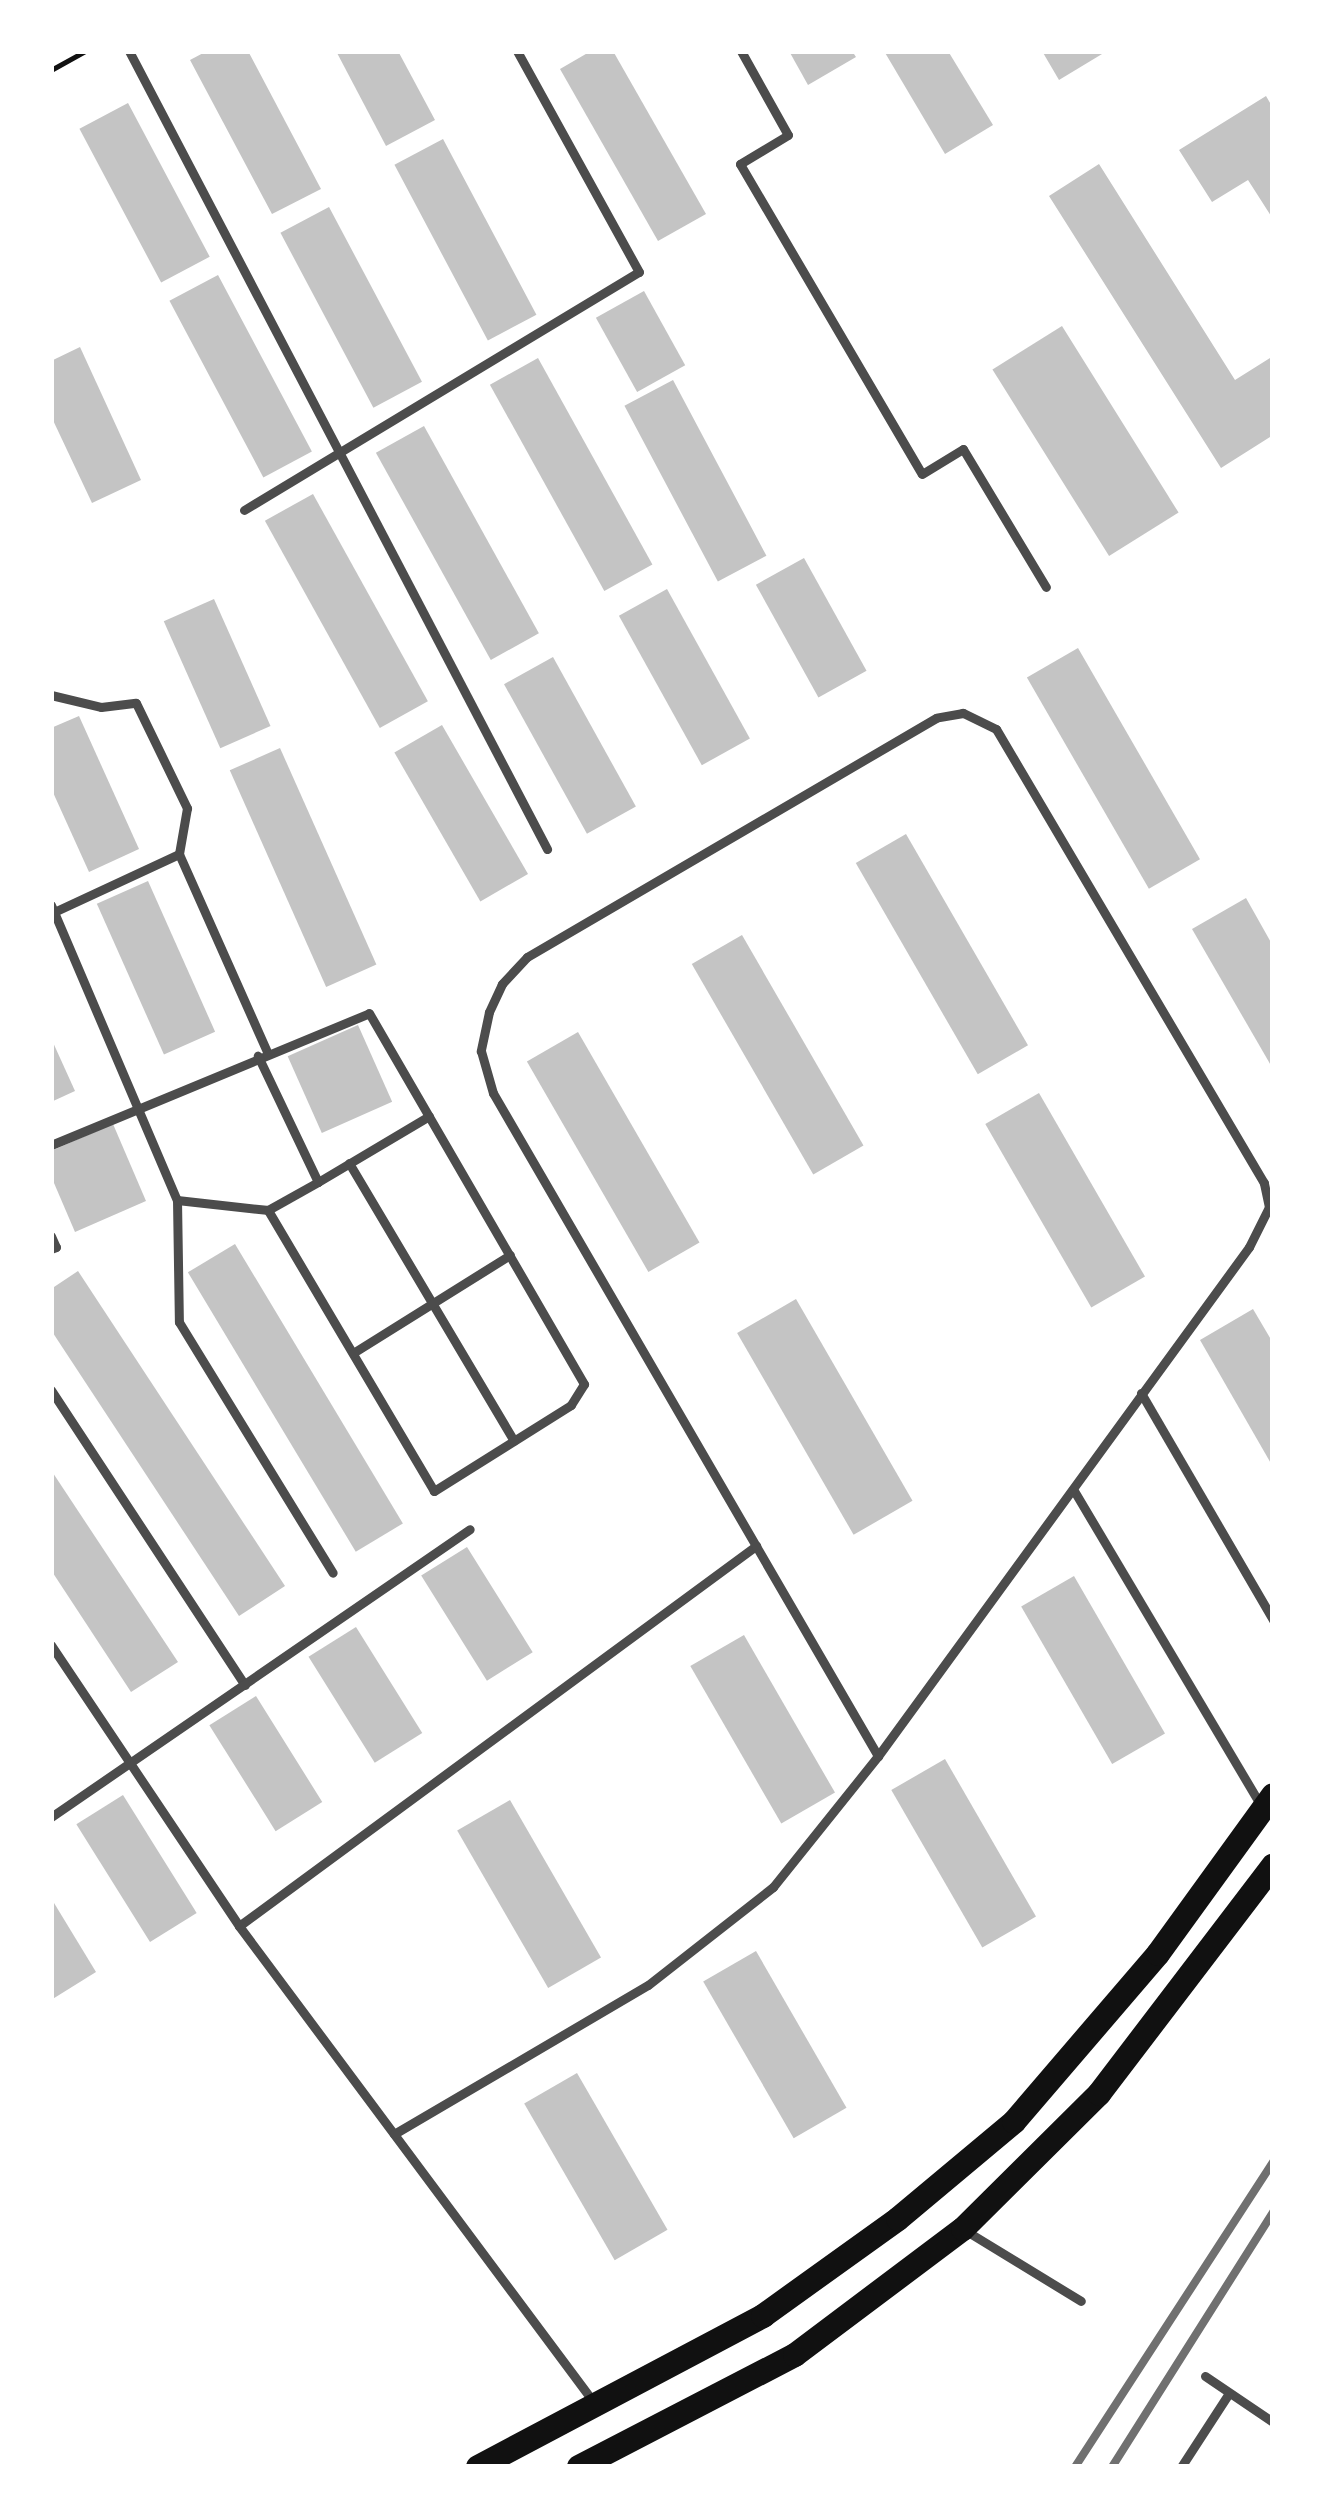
<!DOCTYPE html>
<style>
body{margin:0}
#map{position:relative;width:1324px;height:2518px;overflow:hidden;background:#fff;font-family:Montserrat,sans-serif}
div>[style]{position:absolute}
[style*='--x']{left:calc(var(--x)*1px);top:calc(var(--y)*1px);width:calc(var(--w)*1px);rotate:calc(var(--a)*1deg)}
.building>*{inset:0;background:#c4c4c4;transform-origin:0 0}
.path>*{height:4.5px;margin:-2.25px;padding:0 2.25px;transform-origin:2.25px;border-radius:2.25px;background:#111}
.service>*{height:9px;margin:-4.5px;padding:0 4.5px;transform-origin:4.5px;border-radius:4.5px;background:#4c4c4c}
.secondary>*{height:24px;margin:-12px;padding:0 12px;transform-origin:12px;border-radius:12px;background:#111}
.rail>*{height:8px;margin:-4px;padding:0 4px;transform-origin:4px;border-radius:4px;background:#707070}
span{translate:-50% -50%;white-space:nowrap;text-align:center;line-height:1.15;-webkit-text-stroke:9px #fff;paint-order:stroke}
.frame{position:absolute;inset:0;border:54px solid #fff;pointer-events:none}
</style>
<div id="map">
<div class="building">
<i style="clip-path:polygon(207px 51px,248px 51px,321px 189px,272px 214px,190px 60px)"></i>
<i style="clip-path:polygon(336px 51px,398px 51px,435px 120px,386px 146px)"></i>
<i style="clip-path:polygon(591px 51px,613px 51px,706px 214px,658px 241px,560px 69px)"></i>
<i style="clip-path:polygon(789px 51px,852px 51px,856px 57px,808px 85px)"></i>
<i style="clip-path:polygon(884px 51px,948px 51px,993px 125px,945px 154px)"></i>
<i style="clip-path:polygon(1042px 51px,1107px 51px,1059px 80px)"></i>
<i style="clip-path:polygon(1266px 96px,1273px 108px,1273px 219px,1248px 180px,1212px 202px,1179px 150px)"></i>
<i style="left:128px;top:103px;width:174px;height:55px;rotate:62deg"></i>
<i style="left:443px;top:139px;width:199px;height:55px;rotate:62deg"></i>
<i style="clip-path:polygon(1099px 164px,1235px 380px,1273px 356px,1273px 435px,1221px 468px,1049px 196px)"></i>
<i style="left:329px;top:207px;width:198px;height:55px;rotate:62deg"></i>
<i style="left:218px;top:275px;width:200px;height:55px;rotate:62deg"></i>
<i style="left:644px;top:291px;width:85px;height:55px;rotate:61deg"></i>
<i style="left:1062px;top:326px;width:220px;height:82px;rotate:58deg"></i>
<i style="clip-path:polygon(80px 347px,141px 480px,92px 503px,51px 416px,51px 361px)"></i>
<i style="left:538px;top:358px;width:236px;height:55px;rotate:61deg"></i>
<i style="left:673px;top:380px;width:199px;height:55px;rotate:62deg"></i>
<i style="left:424px;top:426px;width:237px;height:55px;rotate:61deg"></i>
<i style="left:313px;top:494px;width:237px;height:55px;rotate:61deg"></i>
<i style="left:804px;top:558px;width:129px;height:55px;rotate:61deg"></i>
<i style="left:667px;top:589px;width:171px;height:55px;rotate:61deg"></i>
<i style="left:214px;top:599px;width:139px;height:55px;rotate:66deg"></i>
<i style="left:1078px;top:648px;width:244px;height:59px;rotate:60deg"></i>
<i style="left:553px;top:657px;width:171px;height:56px;rotate:61deg"></i>
<i style="clip-path:polygon(79px 716px,139px 849px,89px 872px,51px 788px,51px 728px)"></i>
<i style="left:442px;top:725px;width:172px;height:55px;rotate:60deg"></i>
<i style="left:280px;top:748px;width:237px;height:55px;rotate:66deg"></i>
<i style="left:906px;top:834px;width:244px;height:58px;rotate:60deg"></i>
<i style="left:148px;top:881px;width:165px;height:56px;rotate:66deg"></i>
<i style="clip-path:polygon(1246px 898px,1273px 946px,1273px 1069px,1192px 929px)"></i>
<i style="left:742px;top:935px;width:243px;height:58px;rotate:60deg"></i>
<i style="left:358px;top:1025px;width:84px;height:77px;rotate:66deg"></i>
<i style="left:578px;top:1032px;width:243px;height:59px;rotate:60deg"></i>
<i style="clip-path:polygon(51px 1038px,75px 1091px,51px 1102px)"></i>
<i style="left:1039px;top:1093px;width:212px;height:62px;rotate:60deg"></i>
<i style="clip-path:polygon(113px 1124px,146px 1201px,75px 1232px,51px 1176px,51px 1151px)"></i>
<i style="left:235px;top:1244px;width:326px;height:55px;rotate:59deg"></i>
<i style="clip-path:polygon(78px 1271px,285px 1586px,239px 1616px,51px 1330px,51px 1289px)"></i>
<i style="left:796px;top:1299px;width:233px;height:68px;rotate:60deg"></i>
<i style="clip-path:polygon(1253px 1309px,1273px 1343px,1273px 1467px,1200px 1340px)"></i>
<i style="clip-path:polygon(51px 1470px,178px 1662px,131px 1692px,51px 1570px)"></i>
<i style="left:467px;top:1547px;width:124px;height:54px;rotate:58deg"></i>
<i style="left:1074px;top:1576px;width:182px;height:61px;rotate:60deg"></i>
<i style="left:356px;top:1627px;width:125px;height:56px;rotate:58deg"></i>
<i style="left:744px;top:1635px;width:182px;height:62px;rotate:60deg"></i>
<i style="left:256px;top:1696px;width:125px;height:55px;rotate:58deg"></i>
<i style="left:945px;top:1759px;width:182px;height:62px;rotate:60deg"></i>
<i style="left:123px;top:1795px;width:139px;height:55px;rotate:58deg"></i>
<i style="left:510px;top:1800px;width:182px;height:61px;rotate:60deg"></i>
<i style="clip-path:polygon(51px 1898px,96px 1972px,51px 2000px)"></i>
<i style="left:756px;top:1951px;width:181px;height:61px;rotate:60deg"></i>
<i style="left:577px;top:2073px;width:181px;height:61px;rotate:60deg"></i>
</div>
<div class="path">
<i style="--x:51;--y:70;--w:39;--a:-29"></i>
</div>
<div class="service">
<i style="--x:129;--y:51;--w:901;--a:62.35"></i>
<i style="--x:741;--y:51;--w:96;--a:60.8"></i>
<i style="--x:788;--y:135;--w:56;--a:148.9"></i>
<i style="--x:740;--y:164;--w:359;--a:59.6"></i>
<i style="--x:922;--y:474;--w:48;--a:-31.4"></i>
<i style="--x:963;--y:449;--w:161;--a:59"></i>
<i style="--x:244;--y:510;--w:461;--a:-31.1"></i>
<i style="--x:639;--y:272;--w:252;--a:-118.9"></i>
<i style="--x:51;--y:695;--w:51;--a:13.5"></i>
<i style="--x:101;--y:707;--w:35;--a:-7"></i>
<i style="--x:136;--y:703;--w:117;--a:64.1"></i>
<i style="--x:187;--y:808;--w:47;--a:99.9"></i>
<i style="--x:179;--y:854;--w:217;--a:66"></i>
<i style="--x:51;--y:905;--w:321;--a:66.9"></i>
<i style="--x:177;--y:1200;--w:122;--a:89.1"></i>
<i style="--x:179;--y:1322;--w:294;--a:58.5"></i>
<i style="--x:54;--y:912;--w:138;--a:-24.9"></i>
<i style="--x:51;--y:1145;--w:344;--a:-22.5"></i>
<i style="--x:369;--y:1013;--w:429;--a:59.9"></i>
<i style="--x:584;--y:1384;--w:25;--a:122"></i>
<i style="--x:571;--y:1405;--w:162;--a:147.9"></i>
<i style="--x:434;--y:1491;--w:326;--a:-120.6"></i>
<i style="--x:349;--y:1163;--w:323;--a:59.3"></i>
<i style="--x:318;--y:1182;--w:129;--a:-30.7"></i>
<i style="--x:177;--y:1200;--w:92;--a:6.3"></i>
<i style="--x:268;--y:1210;--w:57;--a:-29.2"></i>
<i style="--x:318;--y:1182;--w:140;--a:-115.5"></i>
<i style="--x:51;--y:1236;--w:12;--a:66"></i>
<i style="--x:56;--y:1247;--w:5;--a:158"></i>
<i style="--x:353;--y:1353;--w:185;--a:-32"></i>
<i style="--x:51;--y:1390;--w:353;--a:56.7"></i>
<i style="--x:1141;--y:1393;--w:263;--a:59.8"></i>
<i style="--x:1073;--y:1489;--w:366;--a:59.3"></i>
<i style="--x:51;--y:1645;--w:338;--a:56.2"></i>
<i style="--x:239;--y:1926;--w:596;--a:53.32"></i>
<i style="--x:51;--y:1817;--w:508;--a:-34.5"></i>
<i style="--x:239;--y:1926;--w:642;--a:-36.32"></i>
<i style="--x:394;--y:2134;--w:294;--a:-30.4"></i>
<i style="--x:648;--y:1985;--w:159;--a:-38.1"></i>
<i style="--x:773;--y:1887;--w:168;--a:-51.3"></i>
<i style="--x:878;--y:1756;--w:630;--a:-53.91"></i>
<i style="--x:1249;--y:1247;--w:45;--a:-63.4"></i>
<i style="--x:1269;--y:1207;--w:25;--a:-102"></i>
<i style="--x:1264;--y:1183;--w:527;--a:-120.55"></i>
<i style="--x:996;--y:729;--w:37;--a:-154"></i>
<i style="--x:963;--y:713;--w:27;--a:170"></i>
<i style="--x:936;--y:718;--w:474;--a:149.7"></i>
<i style="--x:527;--y:957;--w:37;--a:133"></i>
<i style="--x:502;--y:984;--w:31;--a:115"></i>
<i style="--x:489;--y:1012;--w:40;--a:102"></i>
<i style="--x:481;--y:1051;--w:44;--a:74.1"></i>
<i style="--x:493;--y:1093;--w:767;--a:59.86"></i>
<i style="--x:963;--y:2229;--w:138;--a:31.4"></i>
<i style="--x:1205;--y:2376;--w:82;--a:34.1"></i>
<i style="--x:1181;--y:2467;--w:88;--a:-57"></i>
</div>
<div class="secondary">
<i style="--x:478;--y:2467;--w:323;--a:-27.9"></i>
<i style="--x:763;--y:2316;--w:166;--a:-35.7"></i>
<i style="--x:898;--y:2219;--w:151;--a:-39.9"></i>
<i style="--x:1014;--y:2122;--w:221;--a:-49.4"></i>
<i style="--x:1158;--y:1954;--w:196;--a:-54.1"></i>
<i style="--x:579;--y:2467;--w:243;--a:-27.4"></i>
<i style="--x:795;--y:2355;--w:210;--a:-36.9"></i>
<i style="--x:963;--y:2229;--w:192;--a:-44.8"></i>
<i style="--x:1099;--y:2094;--w:287;--a:-52.7"></i>
</div>
<div class="rail">
<i style="--x:1075;--y:2467;--w:364;--a:-57"></i>
<i style="--x:1112;--y:2467;--w:302;--a:-57.7"></i>
</div>
<div class="frame"></div>
</div>
